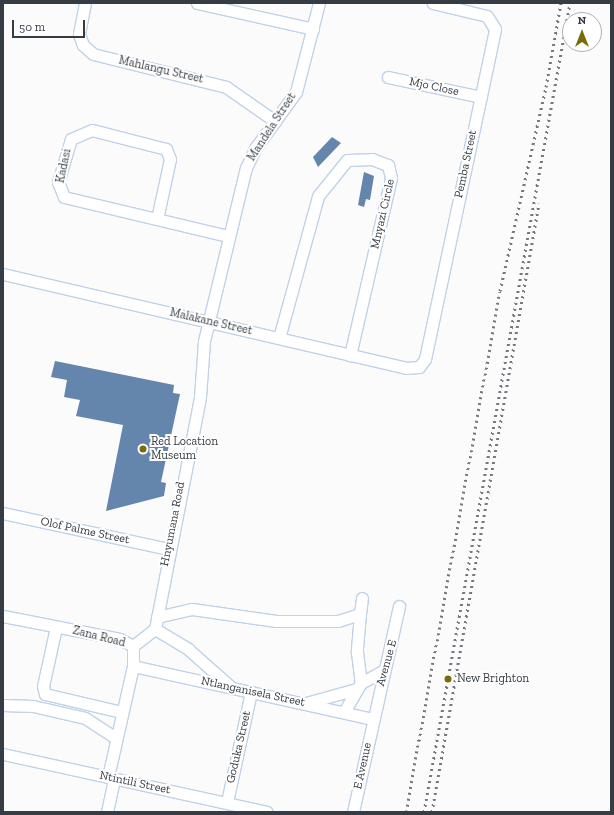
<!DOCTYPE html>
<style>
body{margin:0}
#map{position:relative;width:614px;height:815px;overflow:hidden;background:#fbfbfb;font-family:"Zilla Slab",serif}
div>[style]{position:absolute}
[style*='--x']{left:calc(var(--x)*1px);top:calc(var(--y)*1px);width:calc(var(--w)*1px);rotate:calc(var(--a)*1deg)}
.building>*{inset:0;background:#6485ac}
.roads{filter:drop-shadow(1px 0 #c0d2e7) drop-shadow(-1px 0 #c0d2e7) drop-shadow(0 1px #c0d2e7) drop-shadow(0 -1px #c0d2e7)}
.minor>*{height:11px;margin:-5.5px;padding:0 5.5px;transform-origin:5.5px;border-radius:5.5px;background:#fff}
.rail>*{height:3px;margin-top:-1.5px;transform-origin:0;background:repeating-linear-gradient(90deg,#75797f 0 2px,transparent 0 6px)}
.dots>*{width:11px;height:11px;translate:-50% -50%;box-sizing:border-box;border:2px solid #fff;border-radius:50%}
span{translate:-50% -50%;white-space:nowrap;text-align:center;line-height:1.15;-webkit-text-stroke:4px #fff;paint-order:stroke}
.street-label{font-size:12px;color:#353c44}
.poi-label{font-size:12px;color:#353c44}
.left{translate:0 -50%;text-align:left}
.frame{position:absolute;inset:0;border:4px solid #353c44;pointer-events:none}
.north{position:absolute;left:562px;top:12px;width:40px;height:40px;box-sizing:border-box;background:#fff;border:1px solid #aeb1b4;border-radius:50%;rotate:0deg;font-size:11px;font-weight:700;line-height:16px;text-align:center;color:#353c44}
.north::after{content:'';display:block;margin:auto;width:14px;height:18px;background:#776c06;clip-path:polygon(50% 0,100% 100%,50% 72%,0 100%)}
.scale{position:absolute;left:12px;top:20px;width:73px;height:18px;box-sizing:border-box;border:2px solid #353c44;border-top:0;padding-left:5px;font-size:12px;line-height:14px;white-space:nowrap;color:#353c44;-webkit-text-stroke:3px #fff;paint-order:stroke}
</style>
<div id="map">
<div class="building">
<i style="clip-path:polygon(332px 137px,341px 143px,318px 167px,313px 157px)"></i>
<i style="clip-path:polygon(364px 172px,374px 176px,370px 200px,366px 199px,364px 207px,358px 205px)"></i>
<i style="clip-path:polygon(55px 361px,174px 385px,173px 393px,180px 394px,161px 482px,166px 483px,164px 496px,106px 511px,123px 425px,76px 416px,80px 400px,64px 397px,67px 380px,51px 377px)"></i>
</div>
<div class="roads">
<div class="minor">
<i style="--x:85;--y:3;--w:32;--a:101"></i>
<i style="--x:79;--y:34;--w:12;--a:70"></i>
<i style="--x:83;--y:45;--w:13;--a:42"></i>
<i style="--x:93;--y:54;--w:137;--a:13.9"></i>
<i style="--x:226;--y:87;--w:60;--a:34.8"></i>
<i style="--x:197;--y:3;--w:119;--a:12.6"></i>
<i style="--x:388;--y:77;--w:95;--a:12.1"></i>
<i style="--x:157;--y:219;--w:61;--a:-77.8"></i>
<i style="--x:170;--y:159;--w:11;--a:-112"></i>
<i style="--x:166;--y:149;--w:76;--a:-165.6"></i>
<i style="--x:92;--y:130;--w:23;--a:157"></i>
<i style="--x:71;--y:139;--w:45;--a:106.8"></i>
<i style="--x:58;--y:182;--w:16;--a:68"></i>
<i style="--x:64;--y:197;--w:169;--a:13.4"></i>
<i style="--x:3;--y:274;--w:414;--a:13.1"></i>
<i style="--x:406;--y:368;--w:13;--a:-4"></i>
<i style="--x:419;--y:367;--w:10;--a:-53"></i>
<i style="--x:425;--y:359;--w:337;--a:-78"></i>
<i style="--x:495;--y:29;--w:15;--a:-122"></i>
<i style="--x:487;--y:16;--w:56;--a:-166.5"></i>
<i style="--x:279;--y:338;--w:147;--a:-74.6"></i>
<i style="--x:318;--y:196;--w:46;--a:-51.1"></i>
<i style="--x:347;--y:160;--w:25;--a:-2"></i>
<i style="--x:372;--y:159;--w:17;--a:21"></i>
<i style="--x:388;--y:165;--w:13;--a:77"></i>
<i style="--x:391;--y:178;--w:182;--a:103"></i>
<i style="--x:3;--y:513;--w:169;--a:12.3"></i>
<i style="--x:360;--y:614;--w:38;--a:95"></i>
<i style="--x:357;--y:652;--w:31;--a:83"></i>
<i style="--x:3;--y:616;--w:119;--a:11.1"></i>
<i style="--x:120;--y:639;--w:15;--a:28"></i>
<i style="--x:133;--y:646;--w:20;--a:90"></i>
<i style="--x:133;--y:666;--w:114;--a:102.7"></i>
<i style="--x:157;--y:617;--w:36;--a:-13"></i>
<i style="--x:192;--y:609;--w:85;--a:8.1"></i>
<i style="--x:276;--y:621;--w:62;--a:0"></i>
<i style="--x:338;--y:621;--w:23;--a:-18"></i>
<i style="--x:360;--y:614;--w:16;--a:-83"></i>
<i style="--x:56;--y:627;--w:60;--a:102.4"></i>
<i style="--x:43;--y:686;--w:8;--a:76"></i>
<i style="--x:45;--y:694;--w:78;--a:13.3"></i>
<i style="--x:155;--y:629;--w:39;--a:31"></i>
<i style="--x:188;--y:649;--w:59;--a:41.6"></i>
<i style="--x:133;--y:646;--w:28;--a:-38"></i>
<i style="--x:155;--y:629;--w:236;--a:-79"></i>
<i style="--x:200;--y:397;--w:56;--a:-85.9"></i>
<i style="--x:204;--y:341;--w:178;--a:-76.4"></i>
<i style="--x:246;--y:168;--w:23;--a:-65"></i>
<i style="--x:256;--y:147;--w:68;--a:-54"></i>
<i style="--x:296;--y:92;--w:92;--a:-75.5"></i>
<i style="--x:133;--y:666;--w:246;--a:12.5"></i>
<i style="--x:306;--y:703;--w:53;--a:-15.4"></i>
<i style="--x:3;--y:705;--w:30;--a:2"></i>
<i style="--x:33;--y:706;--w:53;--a:13"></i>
<i style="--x:85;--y:718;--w:37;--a:33"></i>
<i style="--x:344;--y:712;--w:34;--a:-60"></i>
<i style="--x:361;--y:683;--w:26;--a:-29"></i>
<i style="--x:3;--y:754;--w:270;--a:12.4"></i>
<i style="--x:227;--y:802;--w:113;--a:-77.7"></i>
<i style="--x:107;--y:812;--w:34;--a:-78"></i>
<i style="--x:353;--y:812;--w:211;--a:-77.4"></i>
</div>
</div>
<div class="rail">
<i style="--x:406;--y:812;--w:529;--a:-79.77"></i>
<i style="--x:500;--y:291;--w:209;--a:-77.3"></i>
<i style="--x:546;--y:87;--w:85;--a:-79.9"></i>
<i style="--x:424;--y:812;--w:822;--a:-79.77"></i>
<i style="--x:432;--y:812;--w:618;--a:-80.03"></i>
</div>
<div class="dots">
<i style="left:143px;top:449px;background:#776c06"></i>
<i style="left:448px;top:679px;background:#776c06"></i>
</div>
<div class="street-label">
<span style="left:161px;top:70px;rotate:13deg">Mahlangu Street</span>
<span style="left:434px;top:87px;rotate:12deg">Mjo Close</span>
<span style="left:272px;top:127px;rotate:-57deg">Mandela Street</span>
<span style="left:466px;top:164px;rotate:-78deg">Pemba Street</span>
<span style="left:64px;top:166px;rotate:-78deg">Kadasi</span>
<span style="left:383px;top:214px;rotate:-77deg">Mnyazi Circle</span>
<span style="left:211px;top:322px;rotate:13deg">Malakane Street</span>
<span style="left:173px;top:524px;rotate:-79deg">Hnyumana Road</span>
<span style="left:85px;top:531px;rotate:12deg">Olof Palme Street</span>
<span style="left:99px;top:637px;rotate:14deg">Zana Road</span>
<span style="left:387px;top:663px;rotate:-74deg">Avenue E</span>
<span style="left:253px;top:692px;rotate:12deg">Ntlanganisela Street</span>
<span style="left:239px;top:747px;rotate:-77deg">Goduka Street</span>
<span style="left:363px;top:766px;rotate:-78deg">E Avenue</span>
<span style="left:135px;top:783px;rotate:12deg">Ntintili Street</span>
</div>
<div class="poi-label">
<span class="left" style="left:151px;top:449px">Red Location<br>Museum</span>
<span class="left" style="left:457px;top:679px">New Brighton</span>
</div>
<div class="frame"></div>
<div class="north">N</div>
<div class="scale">50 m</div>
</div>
